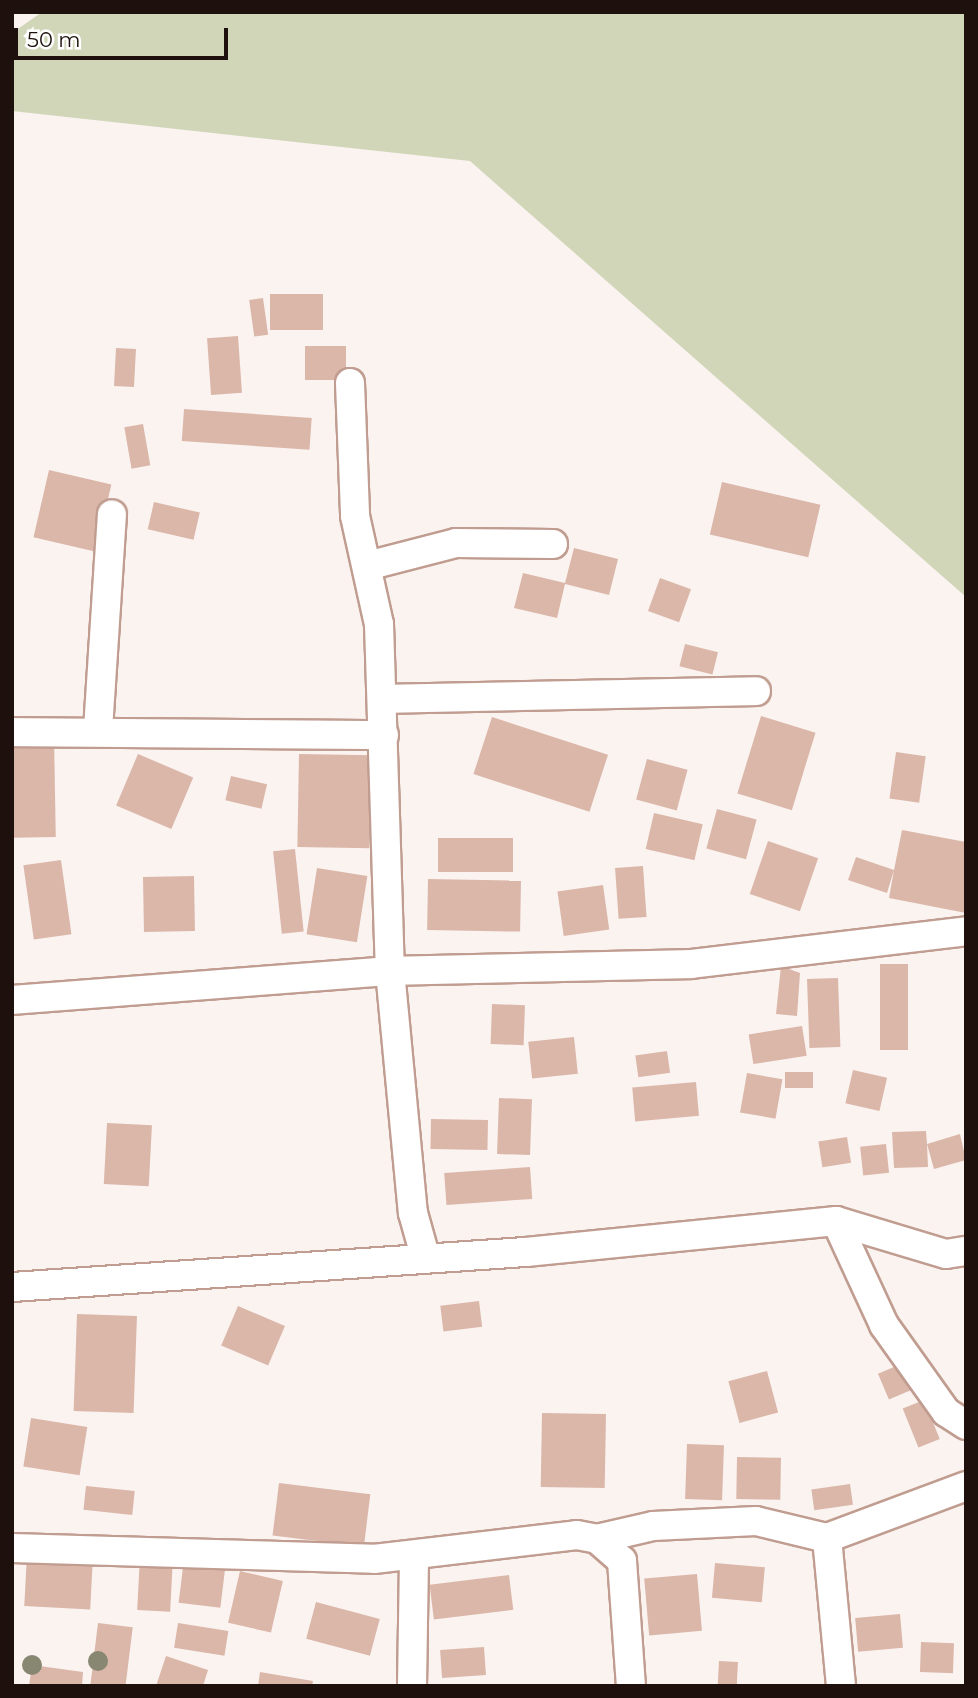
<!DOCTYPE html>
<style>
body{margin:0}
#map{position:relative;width:978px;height:1698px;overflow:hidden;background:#fbf3f0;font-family:Montserrat,sans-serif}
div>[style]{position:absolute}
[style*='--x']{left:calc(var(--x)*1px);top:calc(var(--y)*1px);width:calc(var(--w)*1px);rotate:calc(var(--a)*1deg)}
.green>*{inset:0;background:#d1d6b9}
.building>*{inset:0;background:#dbb7aa;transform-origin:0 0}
.roads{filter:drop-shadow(2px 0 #c09d90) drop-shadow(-2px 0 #c09d90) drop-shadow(0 2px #c09d90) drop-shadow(0 -2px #c09d90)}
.street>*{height:28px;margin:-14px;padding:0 14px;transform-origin:14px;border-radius:14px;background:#fff}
.trees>*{width:20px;height:20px;margin:-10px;border-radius:50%;background:#888772}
span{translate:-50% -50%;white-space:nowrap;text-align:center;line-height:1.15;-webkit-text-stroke:7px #fff;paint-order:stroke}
.frame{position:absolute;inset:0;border:14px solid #1e110d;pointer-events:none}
.scale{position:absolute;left:14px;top:28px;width:214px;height:32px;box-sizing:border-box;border:4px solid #1e110d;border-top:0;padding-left:9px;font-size:21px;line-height:24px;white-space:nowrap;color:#1e110d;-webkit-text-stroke:5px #fff;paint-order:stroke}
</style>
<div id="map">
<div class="green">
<i style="clip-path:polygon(42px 12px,966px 12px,966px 597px,470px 161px,12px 111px,12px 33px)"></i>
</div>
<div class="building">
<i style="left:270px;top:294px;width:53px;height:36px"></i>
<i style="left:263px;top:298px;width:37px;height:14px;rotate:82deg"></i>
<i style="left:238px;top:336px;width:57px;height:31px;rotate:86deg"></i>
<i style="left:346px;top:346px;width:34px;height:41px;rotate:90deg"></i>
<i style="left:116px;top:348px;width:20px;height:38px;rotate:3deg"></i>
<i style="left:184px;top:409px;width:128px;height:32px;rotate:4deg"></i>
<i style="left:143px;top:424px;width:42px;height:19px;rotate:80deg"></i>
<i style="left:49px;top:470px;width:64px;height:69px;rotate:13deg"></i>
<i style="left:722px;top:482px;width:101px;height:54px;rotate:13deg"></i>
<i style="left:154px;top:502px;width:47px;height:28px;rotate:13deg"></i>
<i style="clip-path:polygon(574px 548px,618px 559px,609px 595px,565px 584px,557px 618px,514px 608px,523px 573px,565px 583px)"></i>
<i style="left:660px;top:578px;width:33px;height:35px;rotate:20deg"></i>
<i style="left:685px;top:644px;width:34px;height:23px;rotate:14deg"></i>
<i style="left:761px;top:716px;width:57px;height:81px;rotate:17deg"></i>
<i style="left:492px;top:717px;width:122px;height:60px;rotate:18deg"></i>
<i style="left:54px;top:735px;width:102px;height:42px;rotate:89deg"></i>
<i style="left:896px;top:752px;width:30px;height:47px;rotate:8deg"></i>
<i style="left:138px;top:754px;width:60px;height:56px;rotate:23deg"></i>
<i style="left:299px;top:754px;width:72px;height:93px;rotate:1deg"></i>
<i style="left:647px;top:759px;width:42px;height:42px;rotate:15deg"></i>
<i style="left:231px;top:776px;width:37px;height:25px;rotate:13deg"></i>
<i style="left:717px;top:809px;width:41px;height:41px;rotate:15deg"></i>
<i style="left:654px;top:813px;width:50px;height:37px;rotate:13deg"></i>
<i style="clip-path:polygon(902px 830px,966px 842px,966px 913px,889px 898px,894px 870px,887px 893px,848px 880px,856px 857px,894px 870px)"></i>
<i style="left:438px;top:838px;width:75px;height:34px"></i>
<i style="left:768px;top:841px;width:53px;height:56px;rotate:19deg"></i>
<i style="left:295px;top:849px;width:83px;height:22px;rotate:84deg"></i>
<i style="left:61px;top:860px;width:75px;height:38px;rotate:82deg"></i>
<i style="left:643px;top:866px;width:51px;height:28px;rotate:86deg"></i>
<i style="left:317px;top:868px;width:51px;height:67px;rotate:9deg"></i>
<i style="left:194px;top:876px;width:55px;height:51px;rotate:89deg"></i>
<i style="left:428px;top:879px;width:93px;height:51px;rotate:1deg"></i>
<i style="left:603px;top:885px;width:45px;height:46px;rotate:82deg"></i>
<i style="left:880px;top:964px;width:28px;height:86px"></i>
<i style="clip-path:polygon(781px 966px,800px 973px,797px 1016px,776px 1014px)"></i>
<i style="left:838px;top:978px;width:69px;height:31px;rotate:88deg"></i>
<i style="left:492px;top:1004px;width:33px;height:40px;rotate:2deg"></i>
<i style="left:802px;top:1026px;width:30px;height:54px;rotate:81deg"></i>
<i style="left:574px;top:1037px;width:37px;height:46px;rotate:84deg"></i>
<i style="left:667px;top:1051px;width:22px;height:32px;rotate:82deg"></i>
<i style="left:853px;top:1070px;width:35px;height:34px;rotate:13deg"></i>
<i style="left:785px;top:1072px;width:28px;height:16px"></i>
<i style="left:747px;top:1073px;width:36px;height:40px;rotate:10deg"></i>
<i style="left:696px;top:1082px;width:34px;height:64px;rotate:85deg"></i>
<i style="left:499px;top:1098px;width:33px;height:56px;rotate:2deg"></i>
<i style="left:431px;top:1119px;width:57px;height:30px;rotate:1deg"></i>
<i style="left:107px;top:1123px;width:45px;height:61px;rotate:3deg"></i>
<i style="clip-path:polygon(926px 1131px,927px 1144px,960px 1134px,966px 1160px,934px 1169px,927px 1144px,928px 1167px,894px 1168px,892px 1132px)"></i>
<i style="left:847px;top:1137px;width:26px;height:29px;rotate:81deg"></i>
<i style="left:886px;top:1144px;width:29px;height:26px;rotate:84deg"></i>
<i style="left:530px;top:1167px;width:32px;height:86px;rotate:86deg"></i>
<i style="left:479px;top:1301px;width:26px;height:39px;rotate:83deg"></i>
<i style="left:238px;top:1306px;width:51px;height:43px;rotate:23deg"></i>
<i style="left:77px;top:1314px;width:60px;height:97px;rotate:2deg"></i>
<i style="left:901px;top:1364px;width:28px;height:25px;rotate:67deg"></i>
<i style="left:767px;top:1371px;width:43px;height:40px;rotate:75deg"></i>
<i style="left:924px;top:1400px;width:42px;height:23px;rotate:68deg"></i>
<i style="left:542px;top:1413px;width:64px;height:74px;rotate:1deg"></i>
<i style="left:31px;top:1418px;width:57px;height:49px;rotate:9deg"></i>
<i style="left:687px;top:1444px;width:37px;height:55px;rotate:2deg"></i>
<i style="left:737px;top:1457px;width:44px;height:42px;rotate:1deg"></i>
<i style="left:279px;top:1483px;width:92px;height:53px;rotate:7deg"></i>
<i style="left:850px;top:1484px;width:21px;height:39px;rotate:82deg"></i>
<i style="left:86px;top:1486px;width:49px;height:24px;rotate:6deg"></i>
<i style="left:27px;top:1554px;width:66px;height:52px;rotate:3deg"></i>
<i style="left:140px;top:1556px;width:33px;height:54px;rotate:3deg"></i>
<i style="left:184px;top:1559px;width:42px;height:44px;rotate:7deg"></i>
<i style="left:715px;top:1563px;width:50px;height:35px;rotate:5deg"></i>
<i style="left:240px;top:1571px;width:44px;height:53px;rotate:13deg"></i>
<i style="left:697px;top:1574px;width:57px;height:53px;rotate:85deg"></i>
<i style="left:509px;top:1575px;width:35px;height:80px;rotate:83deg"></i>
<i style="left:316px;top:1602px;width:66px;height:38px;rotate:15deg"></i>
<i style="left:900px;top:1614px;width:34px;height:45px;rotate:85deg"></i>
<i style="left:98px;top:1623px;width:35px;height:63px;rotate:7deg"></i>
<i style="left:178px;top:1623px;width:51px;height:25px;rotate:9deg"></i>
<i style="left:921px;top:1642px;width:33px;height:30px;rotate:2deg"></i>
<i style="left:484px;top:1647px;width:28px;height:44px;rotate:86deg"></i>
<i style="clip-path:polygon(166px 1656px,208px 1670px,203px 1686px,156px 1686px)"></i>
<i style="left:719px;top:1661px;width:19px;height:25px;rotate:3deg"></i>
<i style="clip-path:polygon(32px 1665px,83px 1672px,82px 1686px,29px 1686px)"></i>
<i style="clip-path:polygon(260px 1672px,313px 1681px,312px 1686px,258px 1686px)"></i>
</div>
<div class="roads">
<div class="street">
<i style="--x:350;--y:383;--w:133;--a:87.8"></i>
<i style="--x:355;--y:516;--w:111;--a:77.5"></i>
<i style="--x:379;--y:624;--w:347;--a:88.2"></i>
<i style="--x:390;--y:971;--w:243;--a:84.6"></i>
<i style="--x:413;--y:1213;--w:45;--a:74.4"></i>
<i style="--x:367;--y:566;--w:92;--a:-14.5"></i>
<i style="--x:456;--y:543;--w:97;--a:0.6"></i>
<i style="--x:382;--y:699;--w:374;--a:-1.2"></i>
<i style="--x:98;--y:730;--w:216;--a:-86.3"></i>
<i style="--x:12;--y:732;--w:372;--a:0.5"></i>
<i style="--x:12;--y:1000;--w:379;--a:-4.4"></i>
<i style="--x:390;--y:971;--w:301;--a:-1.3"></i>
<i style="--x:691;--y:964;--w:277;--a:-6.8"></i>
<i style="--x:836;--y:1221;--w:115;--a:65.2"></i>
<i style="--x:884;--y:1325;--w:107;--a:54.5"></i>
<i style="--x:946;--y:1412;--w:24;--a:33"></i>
<i style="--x:12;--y:1287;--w:515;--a:-3.9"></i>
<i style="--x:526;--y:1252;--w:312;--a:-5.7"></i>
<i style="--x:836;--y:1221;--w:115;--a:16.7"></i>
<i style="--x:946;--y:1254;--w:20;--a:-9"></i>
<i style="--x:597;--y:1539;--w:57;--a:-13.1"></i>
<i style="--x:653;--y:1526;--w:103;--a:-2.8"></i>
<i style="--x:756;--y:1521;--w:73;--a:13.5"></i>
<i style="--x:12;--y:1548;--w:362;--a:1.7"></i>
<i style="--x:374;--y:1559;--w:204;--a:-6.7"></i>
<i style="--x:577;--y:1535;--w:20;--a:11"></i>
<i style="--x:597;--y:1539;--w:33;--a:41"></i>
<i style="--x:622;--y:1561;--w:125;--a:85.9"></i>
<i style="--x:412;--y:1686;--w:130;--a:-89.1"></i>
<i style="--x:841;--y:1686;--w:149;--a:-95.4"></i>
<i style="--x:827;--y:1538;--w:148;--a:-20.5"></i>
</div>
</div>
<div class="trees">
<i style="left:98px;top:1661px"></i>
<i style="left:32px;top:1665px"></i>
</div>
<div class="frame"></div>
<div class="scale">50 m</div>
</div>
